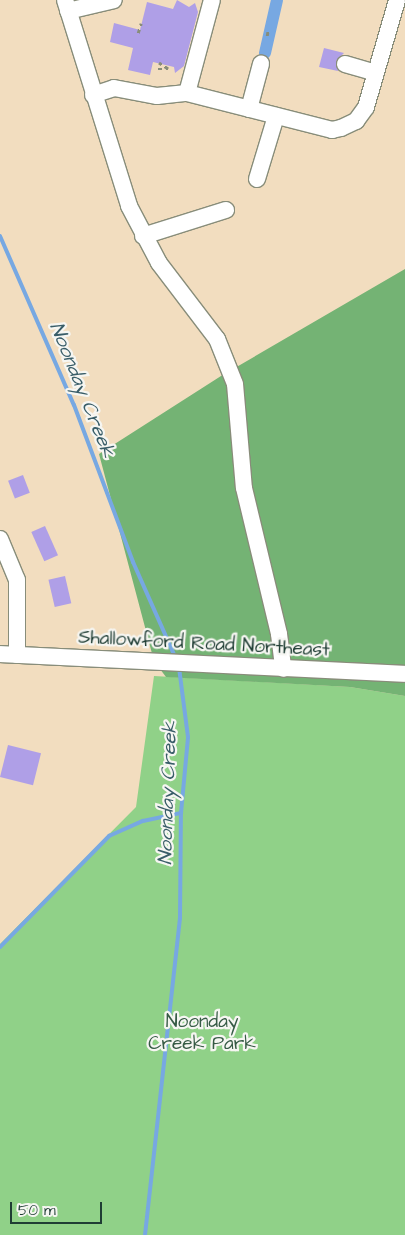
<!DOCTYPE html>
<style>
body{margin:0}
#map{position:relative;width:405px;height:1235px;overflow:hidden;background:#f2ddbf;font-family:"Architects Daughter",sans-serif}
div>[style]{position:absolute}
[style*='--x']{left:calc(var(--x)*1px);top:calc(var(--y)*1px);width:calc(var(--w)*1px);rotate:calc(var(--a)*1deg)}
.green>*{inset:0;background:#90d188}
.forest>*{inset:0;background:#74b374}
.stream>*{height:4px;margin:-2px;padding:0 2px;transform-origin:2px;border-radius:2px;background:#77a8e2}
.canal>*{height:12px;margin:-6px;padding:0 6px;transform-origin:6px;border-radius:6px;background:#77a8e2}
.building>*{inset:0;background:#af9fe7;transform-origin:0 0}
.path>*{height:2.5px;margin-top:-1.25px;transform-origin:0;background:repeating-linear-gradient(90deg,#888d7a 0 4px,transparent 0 8px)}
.roads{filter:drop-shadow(1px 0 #888d7a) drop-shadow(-1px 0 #888d7a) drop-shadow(0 1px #888d7a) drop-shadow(0 -1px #888d7a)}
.minor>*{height:16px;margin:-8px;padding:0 8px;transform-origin:8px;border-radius:8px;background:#fff}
span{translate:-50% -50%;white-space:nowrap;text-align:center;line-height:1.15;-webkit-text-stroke:4.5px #f6f6f2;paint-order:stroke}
.street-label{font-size:19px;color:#1f3d34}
.park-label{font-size:19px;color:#365b45}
.water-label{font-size:20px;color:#395d68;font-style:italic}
.scale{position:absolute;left:10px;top:1202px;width:92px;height:22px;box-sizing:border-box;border:2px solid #1f3d34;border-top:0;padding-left:6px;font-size:15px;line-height:18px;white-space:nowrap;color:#1f3d34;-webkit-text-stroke:4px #f6f6f2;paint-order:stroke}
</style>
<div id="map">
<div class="green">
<i style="clip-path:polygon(154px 676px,350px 687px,405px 696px,405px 1235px,0 1235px,0 944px,136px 807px)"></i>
</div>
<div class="forest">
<i style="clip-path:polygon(405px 269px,405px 696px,350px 687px,166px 677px,154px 661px,99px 454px,221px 376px)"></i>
</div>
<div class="stream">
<i style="--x:0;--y:236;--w:184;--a:66.4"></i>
<i style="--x:74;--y:405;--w:168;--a:69.4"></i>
<i style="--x:133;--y:562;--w:106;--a:66.1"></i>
<i style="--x:0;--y:947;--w:156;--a:-45.5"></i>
<i style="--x:109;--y:836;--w:37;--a:-24"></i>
<i style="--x:143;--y:821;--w:39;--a:-12"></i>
<i style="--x:145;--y:1235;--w:319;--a:-83.7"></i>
<i style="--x:180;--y:918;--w:105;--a:-89.5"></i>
<i style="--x:181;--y:813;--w:76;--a:-84.7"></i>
<i style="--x:188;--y:737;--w:70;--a:-97.4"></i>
</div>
<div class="canal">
<i style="--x:265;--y:53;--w:54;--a:-77.2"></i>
</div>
<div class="building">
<i style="clip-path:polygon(177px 0,189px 7px,195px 3px,198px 12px,184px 66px,175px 73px,174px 67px,153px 62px,150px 75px,128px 70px,133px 48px,110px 42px,114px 23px,140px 30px,147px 2px,173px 9px)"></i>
<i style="clip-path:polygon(324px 48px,344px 53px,336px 61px,338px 71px,319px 67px)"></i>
<i style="left:23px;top:475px;width:19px;height:16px;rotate:69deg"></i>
<i style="left:45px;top:526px;width:32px;height:15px;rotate:66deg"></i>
<i style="left:65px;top:576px;width:28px;height:17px;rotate:77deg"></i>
<i style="left:8px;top:745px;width:34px;height:33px;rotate:14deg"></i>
</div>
<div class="path">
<i style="--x:138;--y:33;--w:10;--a:-73"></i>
<i style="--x:267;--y:36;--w:6;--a:-81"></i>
<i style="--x:158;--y:69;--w:10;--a:0"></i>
<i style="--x:168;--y:69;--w:11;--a:-146"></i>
</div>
<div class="roads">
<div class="minor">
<i style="--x:65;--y:0;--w:216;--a:72.7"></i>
<i style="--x:129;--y:206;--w:64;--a:62.2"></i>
<i style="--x:159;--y:263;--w:96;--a:52.7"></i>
<i style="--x:217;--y:339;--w:48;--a:68.2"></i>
<i style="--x:235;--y:384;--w:104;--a:85.1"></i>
<i style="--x:244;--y:488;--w:150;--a:76.5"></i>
<i style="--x:279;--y:634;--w:35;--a:83"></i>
<i style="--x:68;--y:11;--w:47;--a:-13.4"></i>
<i style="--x:345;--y:64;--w:32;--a:16"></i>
<i style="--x:187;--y:93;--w:96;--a:-75"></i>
<i style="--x:93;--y:95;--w:22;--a:-18"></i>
<i style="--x:114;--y:88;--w:44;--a:10.5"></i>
<i style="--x:157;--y:96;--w:30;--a:-6"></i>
<i style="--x:187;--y:93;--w:150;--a:14.3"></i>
<i style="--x:332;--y:130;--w:9;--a:-13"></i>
<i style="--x:341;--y:128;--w:17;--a:-25"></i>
<i style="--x:356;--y:121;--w:17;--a:-54"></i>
<i style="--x:366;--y:107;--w:111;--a:-73.8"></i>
<i style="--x:249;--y:109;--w:47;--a:-75.1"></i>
<i style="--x:257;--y:179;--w:66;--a:-73.2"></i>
<i style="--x:143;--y:236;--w:87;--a:-17.4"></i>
<i style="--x:0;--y:539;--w:44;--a:67.5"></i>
<i style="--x:17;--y:580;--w:75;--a:90"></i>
<i style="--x:0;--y:654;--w:405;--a:2.8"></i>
</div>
</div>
<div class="street-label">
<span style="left:204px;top:644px;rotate:3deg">Shallowford Road Northeast</span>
</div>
<div class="park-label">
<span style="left:202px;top:1033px">Noonday<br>Creek Park</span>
</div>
<div class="water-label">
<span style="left:82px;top:390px;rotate:68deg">Noonday Creek</span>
<span style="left:168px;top:793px;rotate:-88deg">Noonday Creek</span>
</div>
<div class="scale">50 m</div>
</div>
